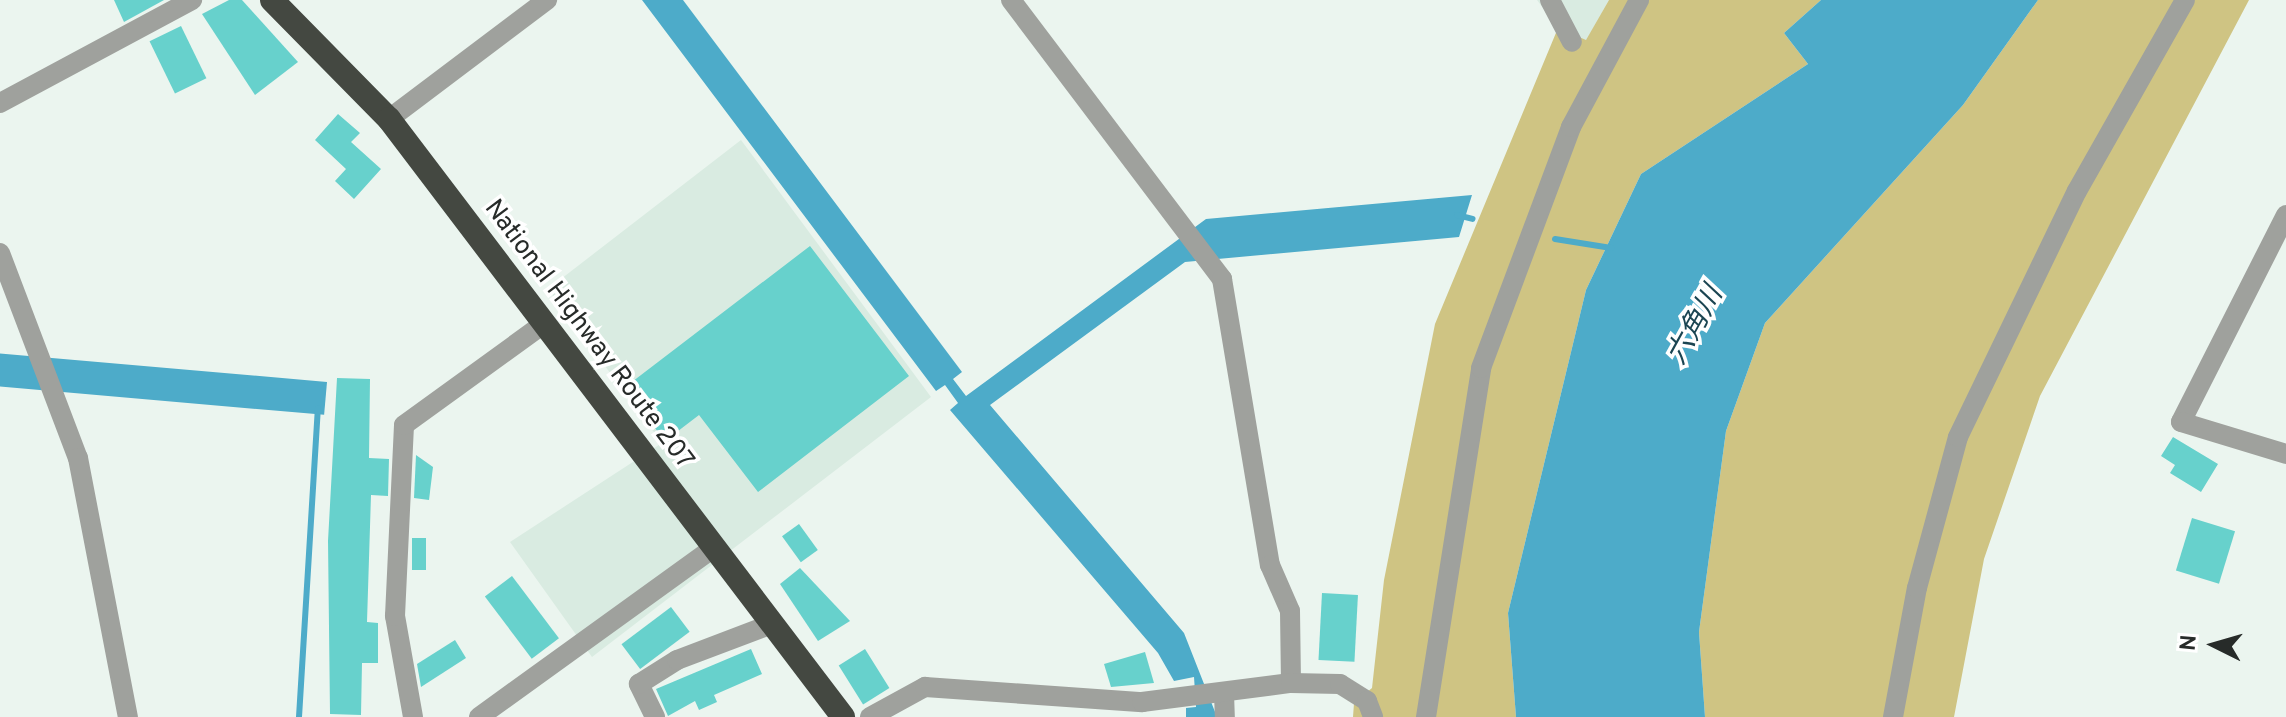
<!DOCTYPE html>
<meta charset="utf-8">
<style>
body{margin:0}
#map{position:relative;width:2286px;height:717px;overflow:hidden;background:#ebf5ef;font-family:Overpass,"Noto Sans JP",sans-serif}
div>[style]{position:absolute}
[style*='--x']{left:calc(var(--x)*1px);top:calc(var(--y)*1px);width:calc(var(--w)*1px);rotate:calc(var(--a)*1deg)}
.built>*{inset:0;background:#d9ebe1}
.green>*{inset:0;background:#cfc483}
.water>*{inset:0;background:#4dabc9;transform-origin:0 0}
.stream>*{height:6px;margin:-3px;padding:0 3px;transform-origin:3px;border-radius:3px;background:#4dabc9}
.building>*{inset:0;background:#67d1cc;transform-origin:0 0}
.minor>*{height:20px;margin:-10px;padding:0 10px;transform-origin:10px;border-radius:10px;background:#9fa19d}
.highway>*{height:24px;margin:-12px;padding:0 12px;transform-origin:12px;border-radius:12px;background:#444841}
span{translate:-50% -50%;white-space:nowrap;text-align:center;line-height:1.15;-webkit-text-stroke:7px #fff;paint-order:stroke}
.street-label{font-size:26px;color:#272b29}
.water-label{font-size:28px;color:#1b4552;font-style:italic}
.north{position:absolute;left:2174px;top:605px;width:80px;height:80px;-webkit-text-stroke:6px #fff;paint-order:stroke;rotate:275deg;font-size:22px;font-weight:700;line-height:32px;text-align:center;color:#272b29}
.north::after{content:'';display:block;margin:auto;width:28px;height:36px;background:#272b29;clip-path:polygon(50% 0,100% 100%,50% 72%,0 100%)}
</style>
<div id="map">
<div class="built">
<i style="clip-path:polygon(1537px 0,1609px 0,1586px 41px,1558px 28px)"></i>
<i style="clip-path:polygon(741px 140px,931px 397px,592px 657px,510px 542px,662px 443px,548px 289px)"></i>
</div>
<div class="green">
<i style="clip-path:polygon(1609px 0,1821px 0,1784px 33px,1808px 64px,1641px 174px,1586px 290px,1508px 613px,1516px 717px,1353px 717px,1354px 703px,1372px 688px,1384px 580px,1435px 324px,1558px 28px,1586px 40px)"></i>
<i style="clip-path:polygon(2038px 0,2249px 0,2040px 396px,1984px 559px,1954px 717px,1705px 717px,1699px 632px,1726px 431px,1765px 323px,1963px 105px)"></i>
</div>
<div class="water">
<i style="clip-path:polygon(642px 0,683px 0,962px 372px,953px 379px,966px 396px,1206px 219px,1472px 195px,1459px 237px,1185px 262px,990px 405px,1184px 633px,1217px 717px,1186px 717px,1186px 708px,1196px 707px,1194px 677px,1174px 681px,1158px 653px,950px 410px,958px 403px,945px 385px,936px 391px)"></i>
<i style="clip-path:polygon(1821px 0,2038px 0,1963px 105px,1765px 323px,1726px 431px,1699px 632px,1705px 717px,1516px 717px,1508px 613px,1586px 290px,1641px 174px,1808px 64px,1784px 33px)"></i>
<i style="left:327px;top:382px;width:33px;height:345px;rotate:95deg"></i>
</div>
<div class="stream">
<i style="--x:1457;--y:215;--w:16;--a:14"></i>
<i style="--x:1555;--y:239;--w:57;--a:9.1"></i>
<i style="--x:299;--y:717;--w:309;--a:-86.5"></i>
</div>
<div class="building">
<i style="clip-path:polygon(114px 0,164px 0,124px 22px)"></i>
<i style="clip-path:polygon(229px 0,242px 0,298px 62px,255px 95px,202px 14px)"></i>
<i style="left:181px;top:26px;width:58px;height:35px;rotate:64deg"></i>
<i style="clip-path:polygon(338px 114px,360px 133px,351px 142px,381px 169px,354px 199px,335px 181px,346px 169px,315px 140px)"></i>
<i style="clip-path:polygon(810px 246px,909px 376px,758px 492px,699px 415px,665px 441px,624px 388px)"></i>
<i style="clip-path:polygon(337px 378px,370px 379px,369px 458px,389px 459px,388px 496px,371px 495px,367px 622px,378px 623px,378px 663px,362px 663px,361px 715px,330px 714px,328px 541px)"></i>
<i style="clip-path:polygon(2173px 437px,2218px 464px,2201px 492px,2170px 473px,2175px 465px,2161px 456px)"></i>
<i style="clip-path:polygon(416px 455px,433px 467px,429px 500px,414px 498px)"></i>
<i style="left:2192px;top:518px;width:45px;height:55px;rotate:17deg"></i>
<i style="left:799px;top:524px;width:32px;height:21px;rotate:54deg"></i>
<i style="left:412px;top:538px;width:14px;height:32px"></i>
<i style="clip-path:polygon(800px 568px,850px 621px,818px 641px,780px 584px)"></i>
<i style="left:512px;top:576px;width:78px;height:34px;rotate:53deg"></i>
<i style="left:1322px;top:593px;width:36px;height:67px;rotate:3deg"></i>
<i style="left:671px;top:607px;width:31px;height:62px;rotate:53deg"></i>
<i style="clip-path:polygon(455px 640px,466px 658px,421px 687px,417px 664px)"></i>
<i style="clip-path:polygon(751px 649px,762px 674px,714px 695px,717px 702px,699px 710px,695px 701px,668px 716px,656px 689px)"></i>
<i style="left:865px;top:649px;width:46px;height:31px;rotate:58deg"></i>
<i style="clip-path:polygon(1145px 652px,1154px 683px,1111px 687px,1104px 664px)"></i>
</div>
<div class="minor">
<i style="--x:1011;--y:0;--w:350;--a:52.9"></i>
<i style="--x:1222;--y:279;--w:290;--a:80.5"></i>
<i style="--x:1270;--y:565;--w:50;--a:66.5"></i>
<i style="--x:1290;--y:611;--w:72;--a:89.2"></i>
<i style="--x:1550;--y:0;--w:47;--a:62.4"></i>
<i style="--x:0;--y:103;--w:218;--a:-28.2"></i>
<i style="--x:389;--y:119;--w:198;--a:-37"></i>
<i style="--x:2286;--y:215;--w:232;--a:116.9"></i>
<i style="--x:2181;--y:422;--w:110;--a:16.9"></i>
<i style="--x:0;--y:253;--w:219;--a:69.2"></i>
<i style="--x:78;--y:458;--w:264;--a:79.1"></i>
<i style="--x:1224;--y:693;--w:24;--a:88"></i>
<i style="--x:413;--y:717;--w:103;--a:-100.1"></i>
<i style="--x:395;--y:616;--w:191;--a:-87.3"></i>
<i style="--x:404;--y:425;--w:174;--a:-35.9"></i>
<i style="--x:479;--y:717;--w:289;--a:-35.8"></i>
<i style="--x:655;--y:717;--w:37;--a:-116"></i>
<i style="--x:639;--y:684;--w:45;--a:-32.3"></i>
<i style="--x:677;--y:660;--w:102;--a:-20.8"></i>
<i style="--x:870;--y:717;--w:63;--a:-28.6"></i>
<i style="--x:925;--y:687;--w:218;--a:4"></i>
<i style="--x:1142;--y:702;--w:150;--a:-7.3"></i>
<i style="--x:1291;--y:683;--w:49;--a:1.2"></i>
<i style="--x:1340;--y:684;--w:32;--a:32"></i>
<i style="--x:1367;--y:701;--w:17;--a:69"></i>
<i style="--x:1426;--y:717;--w:353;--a:-81"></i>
<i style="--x:1481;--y:368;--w:257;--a:-69.5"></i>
<i style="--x:1571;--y:127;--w:144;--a:-61.8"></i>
<i style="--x:1893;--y:717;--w:131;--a:-79.5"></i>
<i style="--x:1917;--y:588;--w:156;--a:-74.8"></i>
<i style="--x:1958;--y:437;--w:273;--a:-64.2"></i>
<i style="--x:2077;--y:191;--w:219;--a:-60.5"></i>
</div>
<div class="highway">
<i style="--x:272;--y:0;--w:167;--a:45.5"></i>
<i style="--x:389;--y:119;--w:751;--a:52.79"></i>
</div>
<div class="street-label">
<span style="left:588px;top:335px;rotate:53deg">National Highway Route 207</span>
</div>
<div class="water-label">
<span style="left:1696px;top:326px;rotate:-61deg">六角川</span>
</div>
<div class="north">N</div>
</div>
